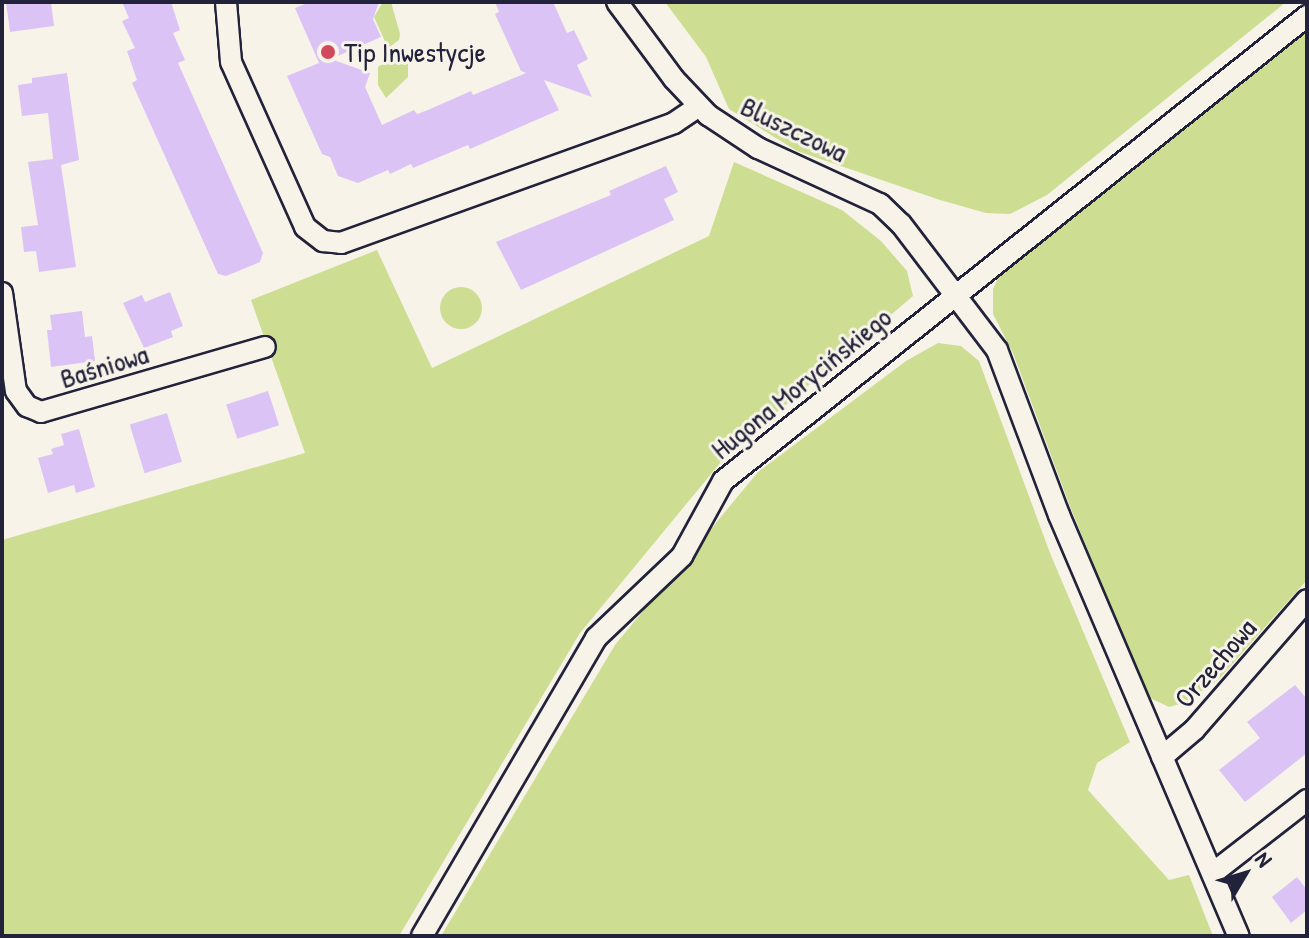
<!DOCTYPE html>
<meta charset="utf-8">
<style>
body{margin:0}
#map{position:relative;width:1309px;height:938px;overflow:hidden;background:#f7f3e8;font-family:"Patrick Hand",sans-serif}
div>[style]{position:absolute}
[style*='--x']{left:calc(var(--x)*1px);top:calc(var(--y)*1px);width:calc(var(--w)*1px);rotate:calc(var(--a)*1deg)}
.green>*{inset:0;background:#cdde93}
.round{border-radius:50%}
.building>*{inset:0;background:#dbc4f5;transform-origin:0 0}
.roads{filter:drop-shadow(2px 0 #22223b) drop-shadow(-2px 0 #22223b) drop-shadow(0 2px #22223b) drop-shadow(0 -2px #22223b)}
.minor>*{height:20px;margin:-10px;padding:0 10px;transform-origin:10px;border-radius:10px;background:#f7f3e8}
.dots>*{width:22px;height:22px;translate:-50% -50%;box-sizing:border-box;border:4px solid #f7f3e8;border-radius:50%}
span{translate:-50% -50%;white-space:nowrap;text-align:center;line-height:1.15;-webkit-text-stroke:6px #f7f3e8;paint-order:stroke}
.poi-label{font-size:28px;color:#22223b}
.left{translate:0 -50%;text-align:left}
.street-label{font-size:28px;color:#22223b}
.frame{position:absolute;inset:0;border:4px solid #22223b;pointer-events:none}
.north{position:absolute;left:1205px;top:834px;width:80px;height:80px;-webkit-text-stroke:6px #f7f3e8;paint-order:stroke;rotate:52deg;font-size:22px;font-weight:700;line-height:32px;text-align:center;color:#22223b}
.north::after{content:'';display:block;margin:auto;width:28px;height:36px;background:#22223b;clip-path:polygon(50% 0,100% 100%,50% 72%,0 100%)}
</style>
<div id="map">
<div class="green">
<i style="clip-path:polygon(383px 2px,391px 2px,400px 34px,399px 40px,388px 48px,374px 17px)"></i>
<i style="clip-path:polygon(665px 2px,1286px 2px,1047px 195px,1010px 214px,986px 213px,940px 200px,797px 151px,729px 109px,706px 57px)"></i>
<i style="clip-path:polygon(1307px 32px,1307px 580px,1218px 680px,1184px 703px,1169px 707px,1148px 697px,1071px 509px,1013px 353px,993px 314px,993px 289px,998px 278px)"></i>
<i style="clip-path:polygon(400px 53px,408px 58px,408px 77px,386px 98px,378px 85px,378px 67px)"></i>
<i style="clip-path:polygon(734px 162px,842px 210px,881px 241px,907px 271px,913px 296px,725px 457px,580px 633px,399px 936px,2px 936px,2px 540px,305px 453px,251px 300px,377px 250px,432px 368px,709px 236px)"></i>
<i class="round" style="left:440px;top:287px;width:42px;height:42px"></i>
<i style="clip-path:polygon(938px 343px,961px 346px,979px 361px,1050px 553px,1130px 742px,1097px 763px,1088px 790px,1169px 880px,1189px 875px,1213px 936px,441px 936px,615px 645px,758px 472px,906px 361px)"></i>
</div>
<div class="building">
<i style="clip-path:polygon(6px 2px,51px 2px,54px 26px,10px 32px)"></i>
<i style="clip-path:polygon(122px 2px,171px 2px,180px 30px,173px 33px,185px 60px,178px 63px,263px 253px,260px 262px,226px 276px,218px 274px,132px 83px,137px 80px,127px 51px,135px 48px,122px 21px,129px 18px)"></i>
<i style="clip-path:polygon(310px 2px,379px 2px,373px 19px,381px 37px,331px 59px,370px 73px,365px 87px,382px 125px,414px 110px,417px 114px,428px 110px,471px 91px,473px 95px,526px 73px,521px 71px,495px 14px,499px 12px,495px 2px,553px 2px,567px 33px,574px 30px,588px 59px,577px 65px,592px 97px,544px 80px,559px 110px,470px 149px,468px 145px,413px 168px,411px 164px,390px 174px,388px 170px,358px 183px,338px 176px,330px 157px,322px 154px,287px 76px,319px 63px,295px 8px)"></i>
<i style="clip-path:polygon(67px 73px,79px 160px,61px 165px,76px 267px,39px 272px,36px 251px,24px 252px,21px 227px,38px 225px,28px 162px,53px 159px,48px 113px,22px 116px,18px 85px,32px 83px,32px 78px)"></i>
<i style="clip-path:polygon(666px 166px,678px 192px,664px 199px,674px 220px,521px 290px,496px 242px,611px 195px,609px 191px)"></i>
<i style="clip-path:polygon(170px 292px,183px 326px,171px 331px,173px 337px,144px 348px,123px 303px,142px 295px,145px 302px)"></i>
<i style="clip-path:polygon(82px 311px,85px 337px,92px 336px,95px 361px,51px 367px,47px 330px,52px 330px,50px 315px)"></i>
<i style="left:268px;top:391px;width:36px;height:44px;rotate:72deg"></i>
<i style="left:167px;top:413px;width:51px;height:39px;rotate:73deg"></i>
<i style="clip-path:polygon(79px 429px,95px 487px,76px 493px,74px 485px,48px 493px,38px 458px,53px 454px,51px 449px,64px 445px,61px 434px)"></i>
<i style="clip-path:polygon(1295px 685px,1307px 699px,1307px 753px,1245px 802px,1219px 770px,1260px 738px,1247px 722px)"></i>
<i style="clip-path:polygon(1297px 877px,1307px 890px,1307px 910px,1291px 923px,1272px 897px)"></i>
</div>
<div class="roads">
<div class="minor">
<i style="--x:226;--y:2;--w:60;--a:85.2"></i>
<i style="--x:231;--y:62;--w:181;--a:65.8"></i>
<i style="--x:305;--y:227;--w:23;--a:38"></i>
<i style="--x:323;--y:241;--w:18;--a:6"></i>
<i style="--x:341;--y:243;--w:354;--a:-19.8"></i>
<i style="--x:674;--y:123;--w:30;--a:-34"></i>
<i style="--x:617;--y:2;--w:96;--a:53.5"></i>
<i style="--x:674;--y:79;--w:50;--a:46.6"></i>
<i style="--x:708;--y:115;--w:60;--a:33.4"></i>
<i style="--x:758;--y:148;--w:134;--a:24.7"></i>
<i style="--x:880;--y:204;--w:29;--a:44"></i>
<i style="--x:901;--y:224;--w:158;--a:52.7"></i>
<i style="--x:997;--y:350;--w:176;--a:69.4"></i>
<i style="--x:1059;--y:515;--w:458;--a:66.9"></i>
<i style="--x:2;--y:293;--w:99;--a:81.9"></i>
<i style="--x:16;--y:391;--w:19;--a:54"></i>
<i style="--x:27;--y:406;--w:15;--a:23"></i>
<i style="--x:41;--y:412;--w:233;--a:-16.2"></i>
<i style="--x:1162;--y:757;--w:42;--a:-40.2"></i>
<i style="--x:1194;--y:730;--w:172;--a:-49"></i>
<i style="--x:1213;--y:873;--w:119;--a:-37.8"></i>
<i style="--x:422;--y:936;--w:345;--a:-59.7"></i>
<i style="--x:596;--y:638;--w:119;--a:-43.6"></i>
<i style="--x:682;--y:556;--w:85;--a:-61.3"></i>
<i style="--x:723;--y:481;--w:747;--a:-38.53"></i>
</div>
</div>
<div class="dots">
<i style="left:328px;top:52px;background:#d1495b"></i>
</div>
<div class="poi-label">
<span class="left" style="left:344px;top:52px">Tip Inwestycje</span>
</div>
<div class="street-label">
<span style="left:794px;top:129px;rotate:26deg">Bluszczowa</span>
<span style="left:104px;top:366px;rotate:-17deg">Baśniowa</span>
<span style="left:801px;top:383px;rotate:-39deg">Hugona Morycińskiego</span>
<span style="left:1215px;top:663px;rotate:-49deg">Orzechowa</span>
</div>
<div class="frame"></div>
<div class="north">N</div>
</div>
